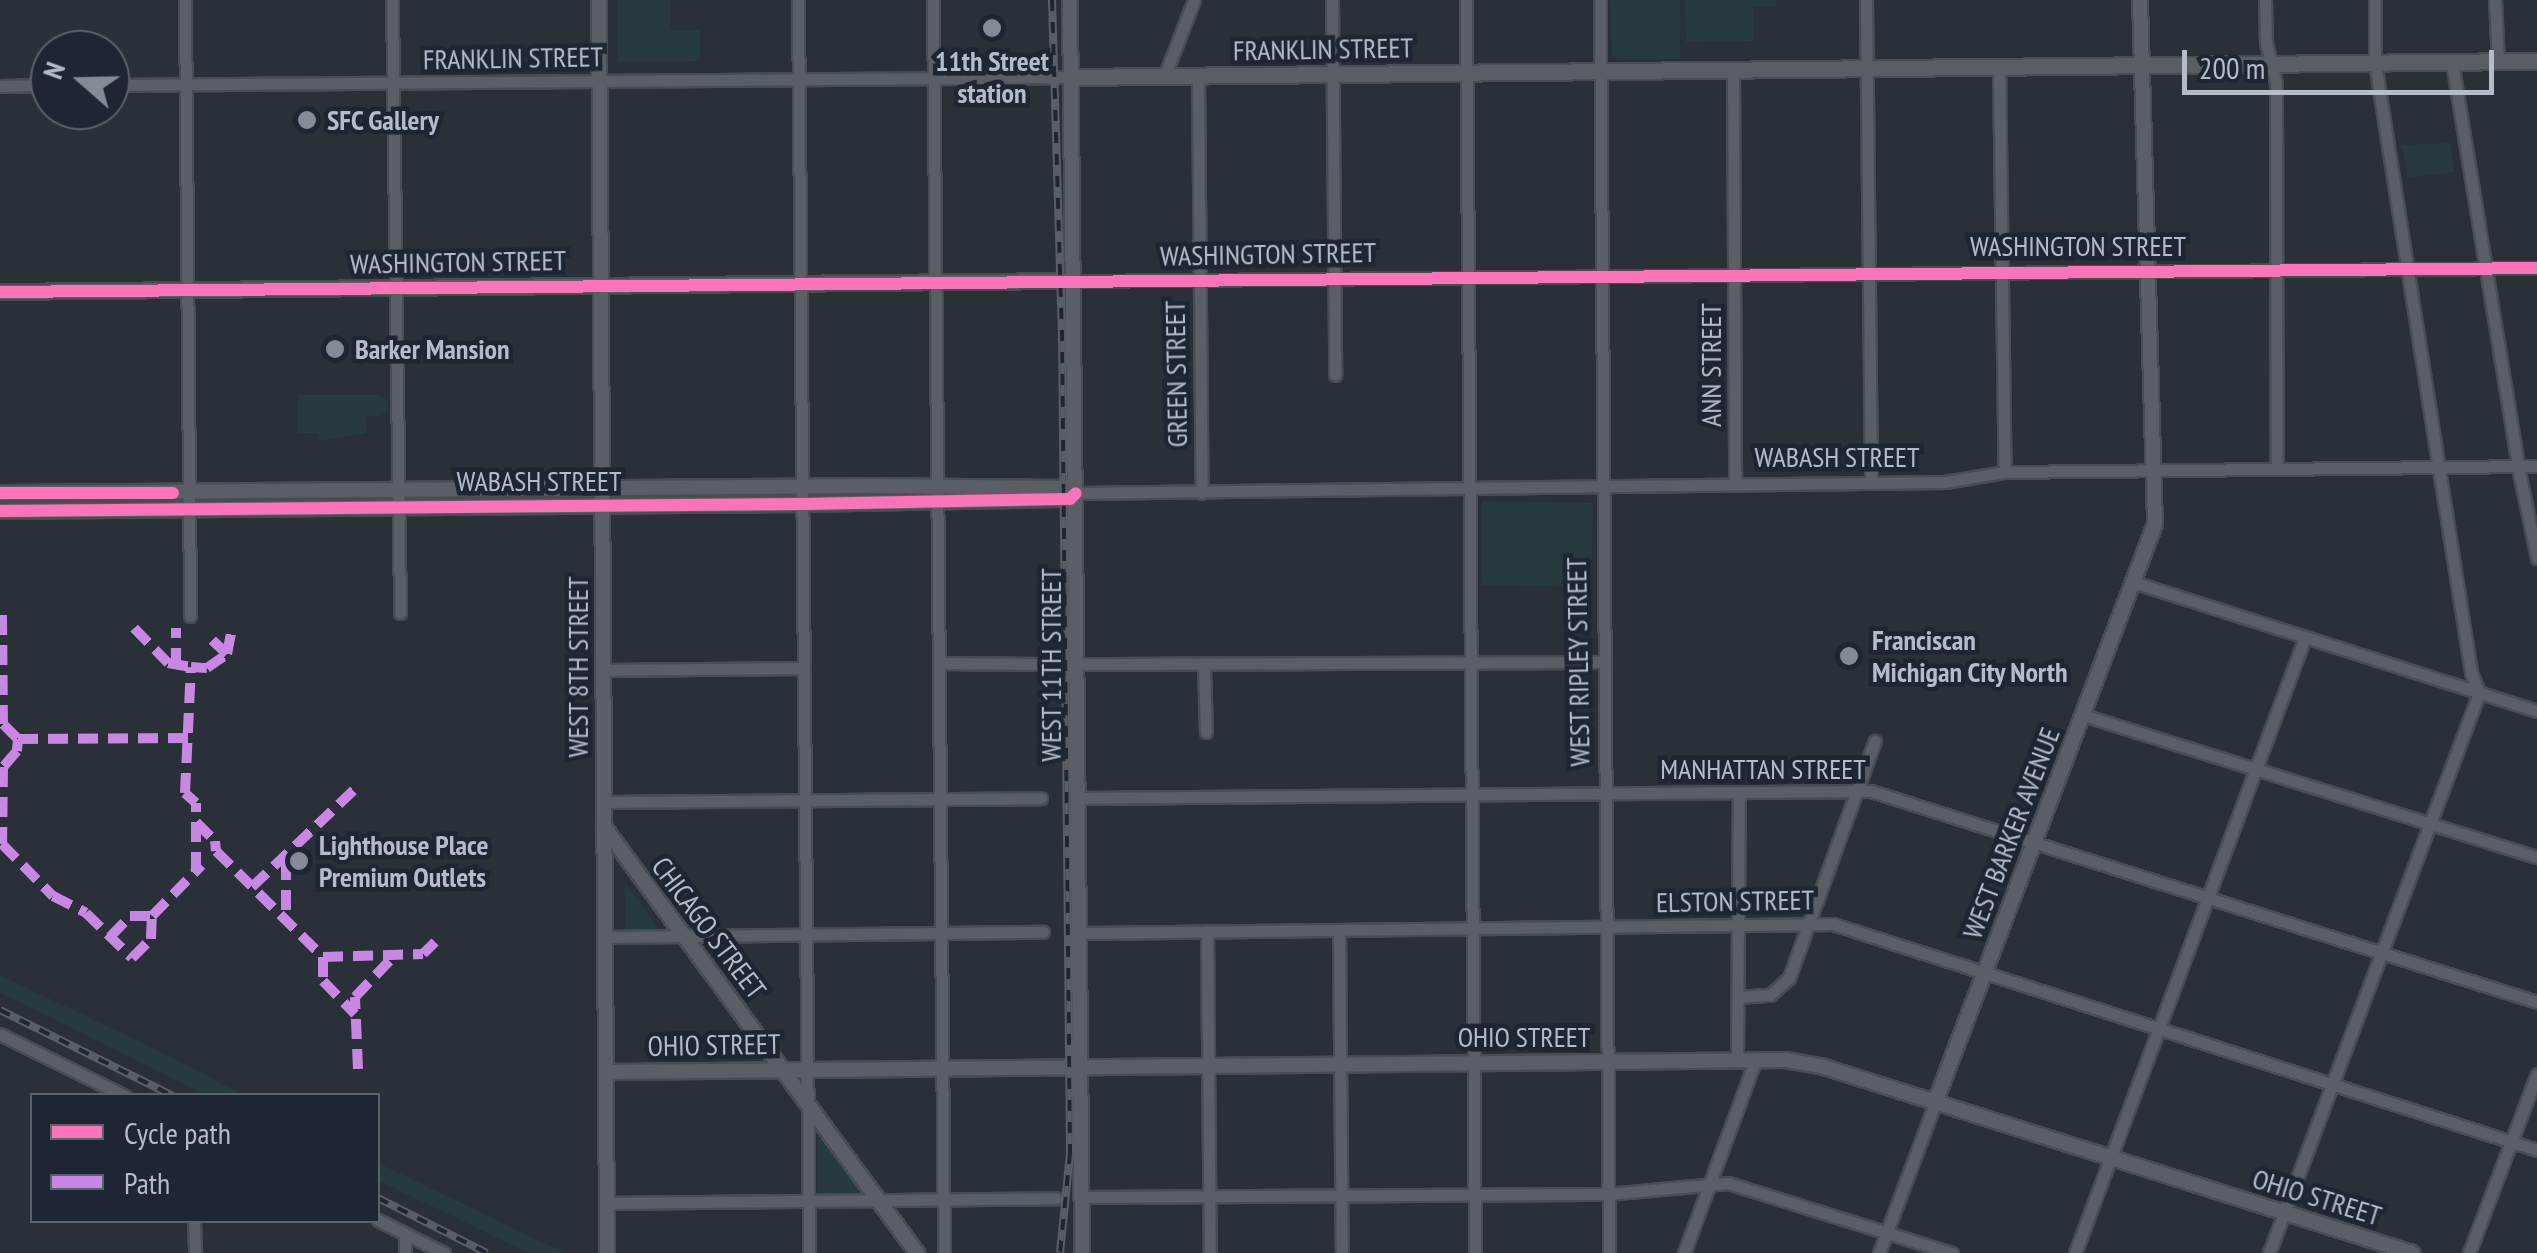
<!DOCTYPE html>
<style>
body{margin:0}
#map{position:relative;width:2537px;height:1253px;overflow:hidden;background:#2a3038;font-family:"PT Sans Narrow",sans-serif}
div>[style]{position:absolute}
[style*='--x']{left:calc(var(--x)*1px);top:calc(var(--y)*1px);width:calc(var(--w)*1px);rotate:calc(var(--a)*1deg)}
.green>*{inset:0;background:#273a3e;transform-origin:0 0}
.roads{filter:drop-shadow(2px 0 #484c53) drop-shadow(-2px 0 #484c53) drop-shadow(0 2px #484c53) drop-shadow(0 -2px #484c53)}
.minor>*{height:11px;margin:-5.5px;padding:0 5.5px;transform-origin:5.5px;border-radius:5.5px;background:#5a5e66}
.tertiary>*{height:14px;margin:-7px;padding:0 7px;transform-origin:7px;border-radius:7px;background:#5a5e66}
.secondary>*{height:15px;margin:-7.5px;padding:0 7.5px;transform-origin:7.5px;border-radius:7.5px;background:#595d64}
.rail>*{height:8px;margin-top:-4px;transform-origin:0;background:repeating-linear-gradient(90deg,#1d2633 0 11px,#595d64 0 22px);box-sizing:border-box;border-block:2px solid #595d64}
.quiet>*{height:10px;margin-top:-5px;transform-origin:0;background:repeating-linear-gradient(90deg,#c787e3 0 20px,transparent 0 30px)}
.cycleway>*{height:12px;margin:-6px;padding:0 6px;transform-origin:6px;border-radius:6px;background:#fb73b8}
.dots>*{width:28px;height:28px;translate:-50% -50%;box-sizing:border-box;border:5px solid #1d2633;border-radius:50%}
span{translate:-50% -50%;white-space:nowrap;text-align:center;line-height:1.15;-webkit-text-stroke:9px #1d2633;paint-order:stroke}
.street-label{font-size:28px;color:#b4bcc9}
.poi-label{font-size:28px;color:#b4bcc9;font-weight:700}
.left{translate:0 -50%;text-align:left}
.legend{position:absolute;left:30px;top:1093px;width:350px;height:130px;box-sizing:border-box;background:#1d2633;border:2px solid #59626f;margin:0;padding:12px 18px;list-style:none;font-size:30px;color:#b4bcc9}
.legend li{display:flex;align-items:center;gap:20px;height:50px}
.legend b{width:50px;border:2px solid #59626f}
.north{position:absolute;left:30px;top:30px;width:100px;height:100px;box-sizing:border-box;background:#1d2633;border:2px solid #59626f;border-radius:50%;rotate:290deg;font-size:28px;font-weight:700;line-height:40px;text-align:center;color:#b4bcc9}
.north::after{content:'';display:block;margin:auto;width:35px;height:45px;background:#848b96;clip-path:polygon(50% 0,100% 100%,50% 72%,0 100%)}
.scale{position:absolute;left:2182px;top:50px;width:312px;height:45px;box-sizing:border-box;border:5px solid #b4bcc9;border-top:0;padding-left:12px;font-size:30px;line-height:35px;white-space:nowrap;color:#b4bcc9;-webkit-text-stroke:8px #1d2633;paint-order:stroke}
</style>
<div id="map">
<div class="green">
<i style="clip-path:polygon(617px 0,670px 0,670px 30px,700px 30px,700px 61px,618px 62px)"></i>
<i style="clip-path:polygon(1610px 0,1680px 0,1680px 59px,1618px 59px,1612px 54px)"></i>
<i style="clip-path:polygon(1685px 0,1776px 0,1776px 6px,1754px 7px,1754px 41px,1686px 42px)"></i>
<i style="clip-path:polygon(2450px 143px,2455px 172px,2408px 178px,2402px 145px)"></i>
<i style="clip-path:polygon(297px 395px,380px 395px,387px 400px,387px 409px,380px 416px,366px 417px,366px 433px,318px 441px,317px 433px,298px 433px)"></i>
<i style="left:1593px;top:503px;width:84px;height:111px;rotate:91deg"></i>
<i style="clip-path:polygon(625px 883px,659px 929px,625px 929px)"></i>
<i style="clip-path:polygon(0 975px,171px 1057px,243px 1095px,207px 1095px,0 993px)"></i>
<i style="clip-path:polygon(818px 1136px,857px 1182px,859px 1193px,818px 1193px)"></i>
<i style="clip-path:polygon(378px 1163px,565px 1253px,528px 1253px,378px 1180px)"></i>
</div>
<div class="roads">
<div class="minor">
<i style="--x:185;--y:0;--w:616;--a:89.53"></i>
<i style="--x:392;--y:0;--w:613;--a:89.25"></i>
<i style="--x:798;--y:0;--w:1253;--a:89.5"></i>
<i style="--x:933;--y:0;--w:1253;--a:89.5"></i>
<i style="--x:1332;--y:0;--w:375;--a:89.5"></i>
<i style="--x:1466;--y:0;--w:1253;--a:89.59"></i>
<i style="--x:1600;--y:0;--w:1253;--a:89.59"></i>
<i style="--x:1866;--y:0;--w:481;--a:89.4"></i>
<i style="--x:2265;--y:0;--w:43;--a:88.7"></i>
<i style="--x:2266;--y:43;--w:41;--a:76"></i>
<i style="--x:2276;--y:83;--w:386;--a:89.9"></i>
<i style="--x:2495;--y:0;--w:62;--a:87.2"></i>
<i style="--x:2452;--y:62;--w:410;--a:80.7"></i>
<i style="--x:2518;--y:467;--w:93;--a:78.2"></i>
<i style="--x:1999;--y:67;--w:405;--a:89.2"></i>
<i style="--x:1733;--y:70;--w:412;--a:89.7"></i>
<i style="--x:1165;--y:75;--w:80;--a:-68.9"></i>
<i style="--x:1198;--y:75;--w:418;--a:89.5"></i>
<i style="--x:110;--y:85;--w:961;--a:-0.48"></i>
<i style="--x:0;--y:86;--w:50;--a:-1.1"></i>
<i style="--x:1072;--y:281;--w:1465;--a:-0.51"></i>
<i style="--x:1076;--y:493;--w:869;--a:-0.73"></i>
<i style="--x:1945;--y:482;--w:61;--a:-9.5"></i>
<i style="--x:2005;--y:472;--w:532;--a:-0.65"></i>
<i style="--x:2133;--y:582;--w:424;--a:17.7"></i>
<i style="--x:940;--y:663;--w:98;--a:0.6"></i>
<i style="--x:1076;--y:664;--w:527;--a:-0.22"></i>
<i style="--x:1204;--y:665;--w:67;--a:88.3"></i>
<i style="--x:602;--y:670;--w:202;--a:-0.6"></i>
<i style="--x:2083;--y:715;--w:476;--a:17.4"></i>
<i style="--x:1077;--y:798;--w:794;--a:-0.51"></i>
<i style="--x:1871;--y:791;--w:699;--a:17.58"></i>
<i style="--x:603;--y:802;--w:438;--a:-0.5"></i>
<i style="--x:1339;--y:930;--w:323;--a:89.5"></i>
<i style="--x:1207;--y:931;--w:322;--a:89.5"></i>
<i style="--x:1079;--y:933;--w:754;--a:-0.68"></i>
<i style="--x:1833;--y:924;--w:739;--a:17.8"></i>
<i style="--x:605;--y:937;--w:438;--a:-0.7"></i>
<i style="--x:1738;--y:997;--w:32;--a:-4"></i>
<i style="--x:1770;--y:995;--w:25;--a:-42"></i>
<i style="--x:1789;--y:978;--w:252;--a:-70.1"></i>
<i style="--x:0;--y:1034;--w:140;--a:26.4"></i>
<i style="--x:1737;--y:1061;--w:267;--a:-89.6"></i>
<i style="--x:1081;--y:1197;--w:526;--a:-0.33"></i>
<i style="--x:1607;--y:1194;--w:121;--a:-5.2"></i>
<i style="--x:1728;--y:1183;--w:235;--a:17.4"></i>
<i style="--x:607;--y:1203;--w:449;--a:-0.6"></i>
<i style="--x:194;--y:1220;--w:33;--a:88"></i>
<i style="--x:378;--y:1220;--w:74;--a:26.6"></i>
<i style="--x:405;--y:1234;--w:19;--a:90"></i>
<i style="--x:1684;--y:1253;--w:205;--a:-69.7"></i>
<i style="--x:1879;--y:1253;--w:160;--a:-69.5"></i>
<i style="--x:2075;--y:1253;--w:654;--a:-69.52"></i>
<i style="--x:2269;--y:1253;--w:598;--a:-69.44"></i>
<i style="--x:2479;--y:693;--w:22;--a:-111"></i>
<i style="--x:2471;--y:672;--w:617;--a:-98.96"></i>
<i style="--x:2375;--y:63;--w:63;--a:-90"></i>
<i style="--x:2469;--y:1253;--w:191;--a:-69.2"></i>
</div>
<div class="tertiary">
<i style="--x:599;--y:0;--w:1253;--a:89.63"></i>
<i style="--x:1070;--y:0;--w:1253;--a:89.45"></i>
<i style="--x:0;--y:292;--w:1072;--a:-0.59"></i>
<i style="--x:0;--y:493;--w:871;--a:-0.46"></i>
<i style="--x:871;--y:486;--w:198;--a:0.6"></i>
<i style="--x:1069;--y:488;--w:9;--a:36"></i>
<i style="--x:0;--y:511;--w:803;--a:-0.5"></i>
<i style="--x:803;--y:504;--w:267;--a:-1.1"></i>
<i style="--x:1070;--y:499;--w:8;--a:-45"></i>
<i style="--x:604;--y:827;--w:529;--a:53.69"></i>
<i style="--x:607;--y:1072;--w:1179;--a:-0.58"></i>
<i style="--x:1786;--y:1060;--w:39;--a:10"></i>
<i style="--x:1824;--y:1067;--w:617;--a:17.55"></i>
<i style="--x:1935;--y:1103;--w:619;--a:-69.19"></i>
<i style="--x:2155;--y:524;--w:524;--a:-91.64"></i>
</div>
<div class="secondary">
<i style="--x:1071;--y:77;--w:1466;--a:-0.63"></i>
</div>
</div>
<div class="rail">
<i style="--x:1052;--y:0;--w:330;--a:88.3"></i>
<i style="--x:1062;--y:330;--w:823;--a:89.44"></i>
<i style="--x:1070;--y:1153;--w:100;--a:95.7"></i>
<i style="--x:0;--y:1010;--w:193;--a:26.4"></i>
<i style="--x:378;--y:1198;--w:122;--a:26.8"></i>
</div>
<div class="quiet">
<i style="--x:2;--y:615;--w:109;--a:89.5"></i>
<i style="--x:3;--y:724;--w:21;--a:45"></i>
<i style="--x:18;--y:739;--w:12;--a:95"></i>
<i style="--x:17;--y:751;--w:21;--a:131"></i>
<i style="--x:3;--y:767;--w:77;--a:90.7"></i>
<i style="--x:2;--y:844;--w:73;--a:45.6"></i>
<i style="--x:53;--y:896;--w:37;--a:27"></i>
<i style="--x:86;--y:913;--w:64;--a:44.4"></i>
<i style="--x:132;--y:958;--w:27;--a:-45"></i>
<i style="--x:151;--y:939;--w:23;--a:-88"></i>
<i style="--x:134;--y:628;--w:49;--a:45.8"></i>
<i style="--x:168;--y:663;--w:23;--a:10"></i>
<i style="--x:227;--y:654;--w:26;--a:-79"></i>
<i style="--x:176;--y:668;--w:40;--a:-90"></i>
<i style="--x:18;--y:739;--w:172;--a:-0.3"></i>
<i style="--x:196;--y:822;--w:27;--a:45"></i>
<i style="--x:215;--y:841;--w:10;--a:84"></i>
<i style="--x:216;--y:851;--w:151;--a:44.7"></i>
<i style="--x:323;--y:957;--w:100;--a:-1.7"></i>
<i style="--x:423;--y:954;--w:17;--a:-45"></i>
<i style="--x:286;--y:860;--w:60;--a:90"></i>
<i style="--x:196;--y:872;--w:69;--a:-90"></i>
<i style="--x:196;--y:803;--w:15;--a:-138"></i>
<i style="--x:185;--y:793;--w:126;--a:-87.3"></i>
<i style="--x:191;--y:667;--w:16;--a:4"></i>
<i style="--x:207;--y:668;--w:24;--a:-35"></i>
<i style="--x:227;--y:654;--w:26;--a:-137"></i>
<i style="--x:252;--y:887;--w:146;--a:-43.6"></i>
<i style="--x:110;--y:937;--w:29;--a:-46"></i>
<i style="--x:130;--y:916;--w:22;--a:0"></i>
<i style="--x:152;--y:916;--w:71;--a:-45.6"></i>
<i style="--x:323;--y:957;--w:24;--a:90"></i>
<i style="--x:323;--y:981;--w:46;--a:45.9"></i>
<i style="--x:358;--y:1069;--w:72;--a:-92.4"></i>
<i style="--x:355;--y:997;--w:58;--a:-46.4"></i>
</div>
<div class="cycleway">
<i style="--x:0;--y:292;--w:2537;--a:-0.54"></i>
<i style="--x:0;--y:493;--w:173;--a:0"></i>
<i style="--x:0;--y:511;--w:803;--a:-0.5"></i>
<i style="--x:803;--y:504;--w:267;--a:-1.1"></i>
<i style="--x:1070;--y:499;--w:8;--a:-45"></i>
</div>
<div class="dots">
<i style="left:992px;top:28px;background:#848b96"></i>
<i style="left:307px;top:120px;background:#848b96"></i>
<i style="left:335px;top:349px;background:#848b96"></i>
<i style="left:1849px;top:656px;background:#848b96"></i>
<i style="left:299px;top:861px;background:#848b96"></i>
</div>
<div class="street-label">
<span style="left:1323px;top:49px;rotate:-1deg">FRANKLIN STREET</span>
<span style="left:513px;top:58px;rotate:-1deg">FRANKLIN STREET</span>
<span style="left:2078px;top:246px">WASHINGTON STREET</span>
<span style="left:1268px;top:254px;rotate:-1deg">WASHINGTON STREET</span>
<span style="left:458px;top:262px;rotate:-1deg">WASHINGTON STREET</span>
<span style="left:1711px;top:365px;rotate:-90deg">ANN STREET</span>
<span style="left:1176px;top:374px;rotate:-91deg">GREEN STREET</span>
<span style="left:1837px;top:457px">WABASH STREET</span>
<span style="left:539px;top:481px">WABASH STREET</span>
<span style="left:1578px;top:662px;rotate:-91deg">WEST RIPLEY STREET</span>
<span style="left:1051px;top:665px;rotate:-90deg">WEST 11TH STREET</span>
<span style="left:578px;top:667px;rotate:-90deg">WEST 8TH STREET</span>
<span style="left:1763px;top:769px">MANHATTAN STREET</span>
<span style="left:2011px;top:833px;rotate:-69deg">WEST BARKER AVENUE</span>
<span style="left:1735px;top:901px;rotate:-1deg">ELSTON STREET</span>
<span style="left:709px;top:928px;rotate:53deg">CHICAGO STREET</span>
<span style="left:1524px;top:1037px">OHIO STREET</span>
<span style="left:714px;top:1045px;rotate:-1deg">OHIO STREET</span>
<span style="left:2317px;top:1197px;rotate:17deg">OHIO STREET</span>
</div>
<div class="poi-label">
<span style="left:992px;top:77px">11th Street<br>station</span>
<span class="left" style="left:327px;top:120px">SFC Gallery</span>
<span class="left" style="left:355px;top:349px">Barker Mansion</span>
<span class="left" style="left:1872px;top:656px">Franciscan<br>Michigan City North</span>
<span class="left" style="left:319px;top:861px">Lighthouse Place<br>Premium Outlets</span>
</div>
<ul class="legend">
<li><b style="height:12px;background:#fb73b8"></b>Cycle path</li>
<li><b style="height:12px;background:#c787e3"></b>Path</li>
</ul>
<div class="north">N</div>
<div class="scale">200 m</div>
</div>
